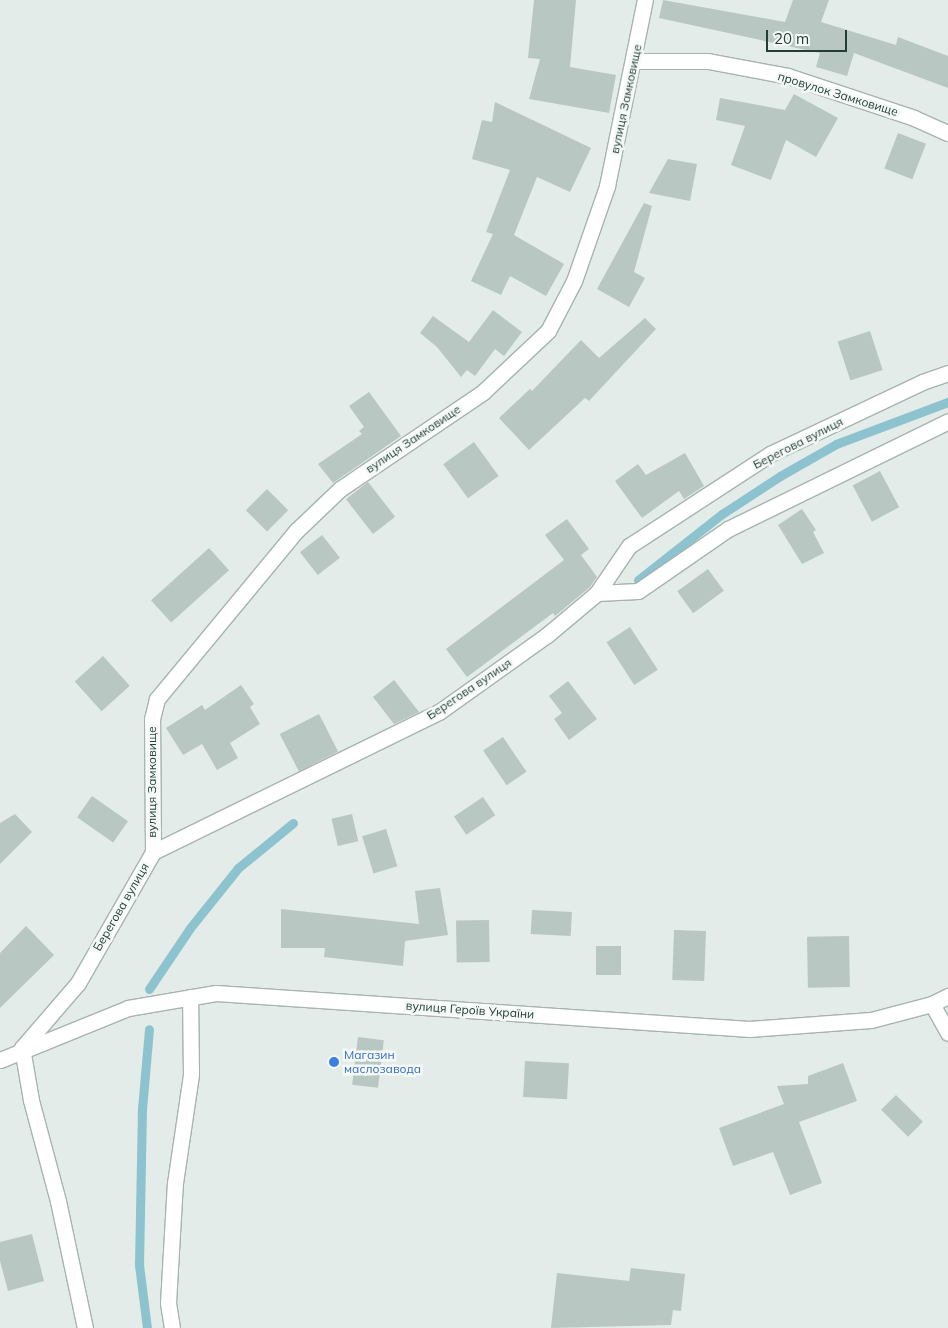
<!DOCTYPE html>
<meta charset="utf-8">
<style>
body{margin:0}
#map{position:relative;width:948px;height:1328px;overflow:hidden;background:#e3ece9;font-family:Mulish,sans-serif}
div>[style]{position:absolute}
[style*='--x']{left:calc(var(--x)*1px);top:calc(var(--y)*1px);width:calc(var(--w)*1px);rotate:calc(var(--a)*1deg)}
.stream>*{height:9px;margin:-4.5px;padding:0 4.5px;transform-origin:4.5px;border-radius:4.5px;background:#8dc2cf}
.building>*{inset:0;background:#b8c7c2;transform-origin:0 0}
.roads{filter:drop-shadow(1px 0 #a6b4b0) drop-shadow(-1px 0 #a6b4b0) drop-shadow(0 1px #a6b4b0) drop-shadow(0 -1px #a6b4b0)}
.street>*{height:15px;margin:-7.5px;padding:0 7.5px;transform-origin:7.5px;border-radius:7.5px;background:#fff}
.secondary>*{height:15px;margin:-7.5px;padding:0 7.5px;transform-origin:7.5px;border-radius:7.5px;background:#fff}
.dots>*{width:14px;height:14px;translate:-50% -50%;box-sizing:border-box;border:2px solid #f4f9f6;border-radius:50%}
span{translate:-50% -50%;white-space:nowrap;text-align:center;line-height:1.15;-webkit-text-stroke:5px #f4f9f6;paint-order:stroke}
.street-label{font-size:12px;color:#233d37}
.shop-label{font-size:12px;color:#366cbe}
.left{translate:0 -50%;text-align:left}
.scale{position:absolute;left:766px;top:30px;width:81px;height:22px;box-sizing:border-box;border:2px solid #233d37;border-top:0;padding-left:6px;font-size:15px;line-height:18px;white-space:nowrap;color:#233d37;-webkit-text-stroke:4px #f4f9f6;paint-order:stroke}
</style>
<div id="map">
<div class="stream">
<i style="--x:638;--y:580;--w:107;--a:-38.2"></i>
<i style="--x:722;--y:514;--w:69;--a:-33.2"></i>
<i style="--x:780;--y:476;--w:64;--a:-29.7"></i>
<i style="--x:836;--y:444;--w:120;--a:-20.6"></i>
<i style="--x:149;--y:989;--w:73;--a:-56.1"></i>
<i style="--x:190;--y:928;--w:77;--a:-51.3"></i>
<i style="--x:238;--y:868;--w:71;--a:-39.3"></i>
<i style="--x:147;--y:1328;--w:64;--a:-97.2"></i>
<i style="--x:139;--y:1265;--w:156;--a:-88.9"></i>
<i style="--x:142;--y:1109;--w:80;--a:-85"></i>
</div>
<div class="building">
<i style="clip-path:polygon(534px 0,576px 0,570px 67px,616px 75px,609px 113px,529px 99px,540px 59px,528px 58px)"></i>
<i style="clip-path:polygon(663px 0,785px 22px,793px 0,829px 0,821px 22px,896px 45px,898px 37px,948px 56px,948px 88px,854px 53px,847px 76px,816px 67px,820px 53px,659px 18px)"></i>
<i style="clip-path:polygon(794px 94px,838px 118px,816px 157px,786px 140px,771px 180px,731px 165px,745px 126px,716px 120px,720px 98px,785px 110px)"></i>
<i style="clip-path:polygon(495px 102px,591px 148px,570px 192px,537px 177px,514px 235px,564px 264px,546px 296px,510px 276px,501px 295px,471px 281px,493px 234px,486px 232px,510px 170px,472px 159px,482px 120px,492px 122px)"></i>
<i style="left:898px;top:133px;width:30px;height:38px;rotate:21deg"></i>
<i style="clip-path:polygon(668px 159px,697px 164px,690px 201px,649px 193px)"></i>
<i style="clip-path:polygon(644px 203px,652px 206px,634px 272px,645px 278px,629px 307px,597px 289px)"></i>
<i style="clip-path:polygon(493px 310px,522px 332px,504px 356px,495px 349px,475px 376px,467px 370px,461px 377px,437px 347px,420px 333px,433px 316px,469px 342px)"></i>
<i style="clip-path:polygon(645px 318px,656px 329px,589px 401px,585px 398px,529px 450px,499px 418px,530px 389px,532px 391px,581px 340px,599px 358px)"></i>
<i style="left:870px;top:331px;width:41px;height:34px;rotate:72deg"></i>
<i style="clip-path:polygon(369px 392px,401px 436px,333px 483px,318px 464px,362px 434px,359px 431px,364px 427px,349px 406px)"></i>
<i style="left:474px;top:442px;width:42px;height:38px;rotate:54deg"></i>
<i style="clip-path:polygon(685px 453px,704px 486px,684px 499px,679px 491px,642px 518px,615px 481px,638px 464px,646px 475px)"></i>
<i style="left:880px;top:471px;width:41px;height:31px;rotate:62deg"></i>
<i style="left:368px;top:482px;width:44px;height:28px;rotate:52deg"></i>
<i style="left:267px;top:489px;width:30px;height:30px;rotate:45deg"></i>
<i style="clip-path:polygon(802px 509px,816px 530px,813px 532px,824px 553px,802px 564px,778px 525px)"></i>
<i style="clip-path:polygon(567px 519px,589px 549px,581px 555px,597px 577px,590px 587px,555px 616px,553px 613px,467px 677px,446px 649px,564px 560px,545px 535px)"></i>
<i style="left:322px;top:535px;width:29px;height:28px;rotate:52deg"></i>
<i style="left:209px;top:548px;width:30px;height:78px;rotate:48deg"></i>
<i style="left:708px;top:569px;width:27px;height:38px;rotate:54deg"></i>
<i style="left:630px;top:627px;width:51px;height:28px;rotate:57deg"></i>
<i style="left:103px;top:656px;width:40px;height:38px;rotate:48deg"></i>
<i style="clip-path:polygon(394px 680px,419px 712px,394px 724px,373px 697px)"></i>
<i style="clip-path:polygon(568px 681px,597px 719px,569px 740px,554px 719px,562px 713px,549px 696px)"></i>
<i style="clip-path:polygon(241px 685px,254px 704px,250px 707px,260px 724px,230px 743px,238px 758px,217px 770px,202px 744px,183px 755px,166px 728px,202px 705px,205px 710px)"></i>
<i style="left:319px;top:714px;width:42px;height:44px;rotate:63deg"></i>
<i style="left:503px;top:737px;width:42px;height:24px;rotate:56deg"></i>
<i style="left:92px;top:796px;width:44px;height:26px;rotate:35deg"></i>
<i style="left:483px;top:797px;width:22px;height:35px;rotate:56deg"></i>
<i style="clip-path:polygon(15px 814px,32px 832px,0 864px,0 823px)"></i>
<i style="left:352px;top:814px;width:28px;height:21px;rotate:77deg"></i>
<i style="left:386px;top:829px;width:39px;height:25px;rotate:73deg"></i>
<i style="clip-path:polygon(440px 888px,448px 935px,405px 941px,403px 966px,324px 957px,325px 948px,281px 948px,281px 909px,419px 924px,415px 891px)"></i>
<i style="left:532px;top:910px;width:40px;height:24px;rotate:3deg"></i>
<i style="left:489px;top:920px;width:42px;height:33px;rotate:89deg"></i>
<i style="clip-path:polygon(26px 926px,54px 955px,0 1008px,0 953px)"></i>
<i style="left:674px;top:930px;width:32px;height:50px;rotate:2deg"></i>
<i style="left:849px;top:936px;width:51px;height:42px;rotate:89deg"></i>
<i style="left:596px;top:946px;width:25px;height:29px"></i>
<i style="left:358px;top:1037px;width:26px;height:48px;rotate:7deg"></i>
<i style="left:525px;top:1061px;width:44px;height:36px;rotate:3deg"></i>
<i style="clip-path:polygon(843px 1063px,857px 1101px,799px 1122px,822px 1183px,790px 1195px,773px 1152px,733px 1166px,719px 1128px,784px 1104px,777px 1086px,808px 1084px,808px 1076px)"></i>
<i style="left:896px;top:1095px;width:38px;height:21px;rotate:45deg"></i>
<i style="clip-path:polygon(32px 1234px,44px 1281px,8px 1291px,0 1261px,0 1242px)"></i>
<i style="clip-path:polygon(631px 1268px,685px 1274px,681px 1311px,673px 1310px,671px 1325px,551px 1328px,557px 1273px,629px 1281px)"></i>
</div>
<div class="roads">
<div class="street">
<i style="--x:635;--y:61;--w:73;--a:0"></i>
<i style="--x:708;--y:61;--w:81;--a:10.6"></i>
<i style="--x:788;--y:76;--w:133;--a:18.4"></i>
<i style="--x:914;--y:118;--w:37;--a:24"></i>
<i style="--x:597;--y:593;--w:41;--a:-2.8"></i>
<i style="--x:638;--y:591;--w:109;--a:-34.6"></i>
<i style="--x:728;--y:529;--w:245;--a:-26.1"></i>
<i style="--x:153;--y:852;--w:133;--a:-90.4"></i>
<i style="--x:152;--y:719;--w:21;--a:-76"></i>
<i style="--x:157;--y:699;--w:218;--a:-50.4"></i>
<i style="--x:296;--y:531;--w:61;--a:-43.7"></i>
<i style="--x:340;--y:489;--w:173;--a:-34.1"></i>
<i style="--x:483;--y:392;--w:89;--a:-43.2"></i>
<i style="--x:548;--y:331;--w:56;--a:-62.5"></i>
<i style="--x:574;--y:281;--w:101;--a:-70.8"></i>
<i style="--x:607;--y:186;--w:190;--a:-78.5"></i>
<i style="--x:932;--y:1004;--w:33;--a:61"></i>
<i style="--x:85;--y:1328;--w:130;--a:-102"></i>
<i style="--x:58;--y:1201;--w:105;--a:-105"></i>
<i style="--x:31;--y:1100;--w:53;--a:-99.8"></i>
<i style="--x:22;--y:1048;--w:86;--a:-49.3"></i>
<i style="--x:78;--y:983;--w:151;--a:-60.2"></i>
<i style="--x:153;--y:852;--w:318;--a:-26.1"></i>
<i style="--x:439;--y:712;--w:133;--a:-35.5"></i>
<i style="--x:547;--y:635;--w:65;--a:-40"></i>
<i style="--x:597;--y:593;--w:57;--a:-55.8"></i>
<i style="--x:629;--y:546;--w:168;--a:-33.1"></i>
<i style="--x:770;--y:454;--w:168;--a:-25.3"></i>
<i style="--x:922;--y:382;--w:28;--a:-19"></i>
<i style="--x:172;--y:1328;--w:25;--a:-99"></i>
<i style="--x:168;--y:1303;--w:120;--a:-86.7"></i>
<i style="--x:175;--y:1183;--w:110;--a:-81.6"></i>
<i style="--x:191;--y:1074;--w:77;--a:-90.7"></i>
</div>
<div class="secondary">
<i style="--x:0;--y:1060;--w:138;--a:-22.1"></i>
<i style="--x:128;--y:1008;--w:89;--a:-9.7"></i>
<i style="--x:216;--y:993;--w:534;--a:3.86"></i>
<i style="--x:749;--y:1029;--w:122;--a:-4.2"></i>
<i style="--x:871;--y:1020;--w:63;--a:-14.7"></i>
<i style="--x:932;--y:1004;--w:18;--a:-27"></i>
</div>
</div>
<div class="dots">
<i style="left:334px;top:1062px;background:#3f7fe0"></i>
</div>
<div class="street-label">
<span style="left:838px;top:94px;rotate:17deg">провулок Замковище</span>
<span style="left:626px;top:99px;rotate:-78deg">вулиця Замковище</span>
<span style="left:413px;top:439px;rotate:-34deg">вулиця Замковище</span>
<span style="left:798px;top:443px;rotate:-27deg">Берегова вулиця</span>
<span style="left:469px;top:689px;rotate:-34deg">Берегова вулиця</span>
<span style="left:152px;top:782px;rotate:-90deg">вулиця Замковище</span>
<span style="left:121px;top:907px;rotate:-60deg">Берегова вулиця</span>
<span style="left:470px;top:1010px;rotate:4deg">вулиця Героїв України</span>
</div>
<div class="shop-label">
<span class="left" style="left:344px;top:1062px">Магазин<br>маслозавода</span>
</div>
<div class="scale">20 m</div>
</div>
